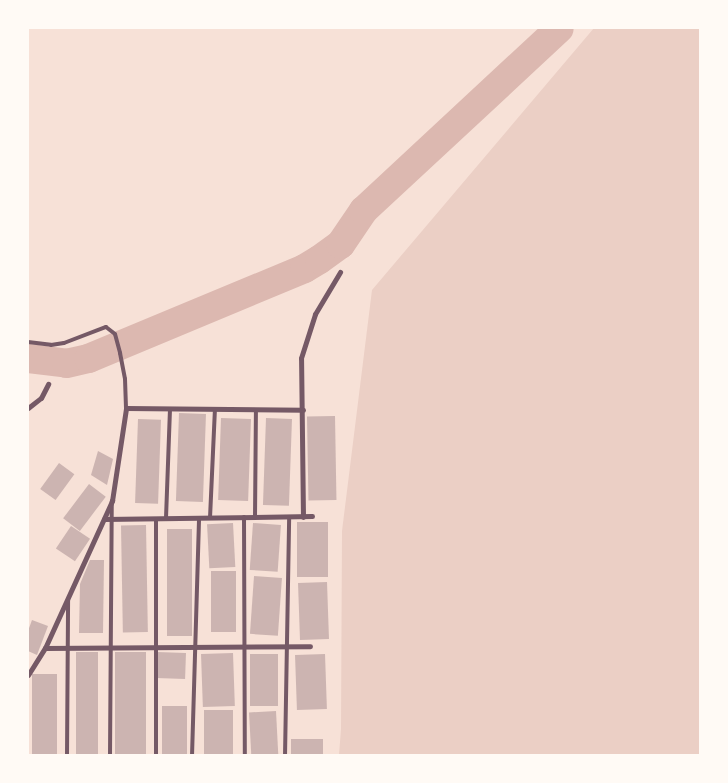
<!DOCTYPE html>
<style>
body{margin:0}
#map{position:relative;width:728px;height:783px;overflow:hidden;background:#f7e1d7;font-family:Jost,sans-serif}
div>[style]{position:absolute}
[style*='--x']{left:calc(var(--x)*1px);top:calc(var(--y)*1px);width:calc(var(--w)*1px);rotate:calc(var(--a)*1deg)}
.green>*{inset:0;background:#ebcfc5}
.river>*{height:29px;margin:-14.5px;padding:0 14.5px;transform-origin:14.5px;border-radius:14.5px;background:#dcb8b0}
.building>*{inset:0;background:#ccb4b1;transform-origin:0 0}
.service>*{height:4px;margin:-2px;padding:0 2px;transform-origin:2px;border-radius:2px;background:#755966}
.minor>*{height:5px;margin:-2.5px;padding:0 2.5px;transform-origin:2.5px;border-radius:2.5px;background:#755966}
span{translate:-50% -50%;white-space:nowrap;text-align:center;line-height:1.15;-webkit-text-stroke:5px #fffaf5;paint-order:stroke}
.frame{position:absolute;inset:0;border:29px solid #fffaf5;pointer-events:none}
</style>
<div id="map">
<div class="green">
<i style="clip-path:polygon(594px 28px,700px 28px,700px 755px,339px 755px,341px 729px,342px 531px,372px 290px)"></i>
</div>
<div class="river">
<i style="--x:28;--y:358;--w:38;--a:7"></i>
<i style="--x:66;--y:363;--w:23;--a:-13"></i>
<i style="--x:88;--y:358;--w:234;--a:-22.6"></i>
<i style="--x:304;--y:268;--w:17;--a:-31"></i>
<i style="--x:319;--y:259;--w:26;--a:-36"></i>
<i style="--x:340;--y:244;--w:41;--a:-55.9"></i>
<i style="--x:363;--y:210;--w:267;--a:-42.9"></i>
</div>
<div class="building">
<i style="left:179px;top:413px;width:27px;height:88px;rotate:2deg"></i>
<i style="left:335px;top:416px;width:84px;height:28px;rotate:89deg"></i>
<i style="left:221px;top:418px;width:30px;height:82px;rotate:2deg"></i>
<i style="left:266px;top:418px;width:26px;height:87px;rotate:2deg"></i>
<i style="left:138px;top:419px;width:23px;height:84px;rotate:2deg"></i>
<i style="clip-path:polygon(98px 451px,113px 459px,107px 485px,91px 475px)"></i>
<i style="left:59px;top:463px;width:19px;height:32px;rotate:36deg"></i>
<i style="left:89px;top:484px;width:21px;height:43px;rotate:37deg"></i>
<i style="left:297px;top:522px;width:31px;height:55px"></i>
<i style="left:233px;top:523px;width:44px;height:26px;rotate:87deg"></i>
<i style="left:253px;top:523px;width:28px;height:47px;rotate:4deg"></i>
<i style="left:146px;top:525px;width:107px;height:25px;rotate:89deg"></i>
<i style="left:71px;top:526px;width:23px;height:27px;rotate:34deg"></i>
<i style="left:167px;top:529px;width:25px;height:107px"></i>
<i style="clip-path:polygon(90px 560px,104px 560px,103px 633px,79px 633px,80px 584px)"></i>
<i style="left:211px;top:571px;width:25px;height:61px"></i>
<i style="left:254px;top:576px;width:28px;height:58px;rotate:4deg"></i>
<i style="left:327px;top:582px;width:57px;height:29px;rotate:88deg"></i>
<i style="clip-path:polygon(32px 620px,48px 626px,37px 655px,28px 651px,28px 631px)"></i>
<i style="left:76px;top:652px;width:22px;height:104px"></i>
<i style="left:115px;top:652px;width:31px;height:103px"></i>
<i style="left:157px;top:652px;width:29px;height:26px;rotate:2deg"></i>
<i style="left:233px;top:653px;width:53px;height:32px;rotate:88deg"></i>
<i style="left:250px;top:654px;width:28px;height:52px"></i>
<i style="left:325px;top:654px;width:55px;height:30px;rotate:88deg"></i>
<i style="left:32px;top:674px;width:25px;height:82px"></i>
<i style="left:162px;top:706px;width:25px;height:50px"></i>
<i style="left:204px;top:710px;width:29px;height:46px"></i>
<i style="left:276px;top:711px;width:45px;height:27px;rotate:87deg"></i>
<i style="left:291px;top:739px;width:32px;height:17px"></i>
</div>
<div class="service">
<i style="--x:28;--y:342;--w:23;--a:7"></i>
<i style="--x:51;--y:345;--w:13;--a:-9"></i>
<i style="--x:64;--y:343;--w:45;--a:-20.9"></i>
<i style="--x:106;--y:327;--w:11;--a:38"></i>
<i style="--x:115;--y:334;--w:20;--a:75"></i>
<i style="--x:120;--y:353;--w:26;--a:79"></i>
<i style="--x:125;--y:379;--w:29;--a:88"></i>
<i style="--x:244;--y:517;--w:239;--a:89.8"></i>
<i style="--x:255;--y:517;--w:107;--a:-89.5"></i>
<i style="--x:166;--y:518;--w:109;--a:-87.9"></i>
<i style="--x:210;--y:518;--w:109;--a:-87.4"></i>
<i style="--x:67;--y:756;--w:156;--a:-89.6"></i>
<i style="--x:110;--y:756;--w:255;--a:-89.6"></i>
<i style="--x:156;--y:756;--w:237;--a:-90"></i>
<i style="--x:192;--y:756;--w:238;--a:-88.3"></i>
<i style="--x:285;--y:756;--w:239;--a:-89"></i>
</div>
<div class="minor">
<i style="--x:28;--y:408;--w:16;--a:-38"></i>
<i style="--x:41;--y:398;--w:16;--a:-63"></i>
<i style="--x:303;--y:517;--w:159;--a:-90.7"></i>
<i style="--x:301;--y:358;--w:46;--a:-72.3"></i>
<i style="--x:315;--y:314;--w:49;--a:-59.2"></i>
<i style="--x:104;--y:519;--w:208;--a:-0.8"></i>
<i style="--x:45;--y:648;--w:265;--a:-0.4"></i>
<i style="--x:28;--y:675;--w:32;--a:-58"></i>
<i style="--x:45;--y:648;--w:162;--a:-65.5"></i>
<i style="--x:112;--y:501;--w:94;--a:-81.4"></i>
<i style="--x:126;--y:408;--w:177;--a:0.6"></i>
</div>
<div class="frame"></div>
</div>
